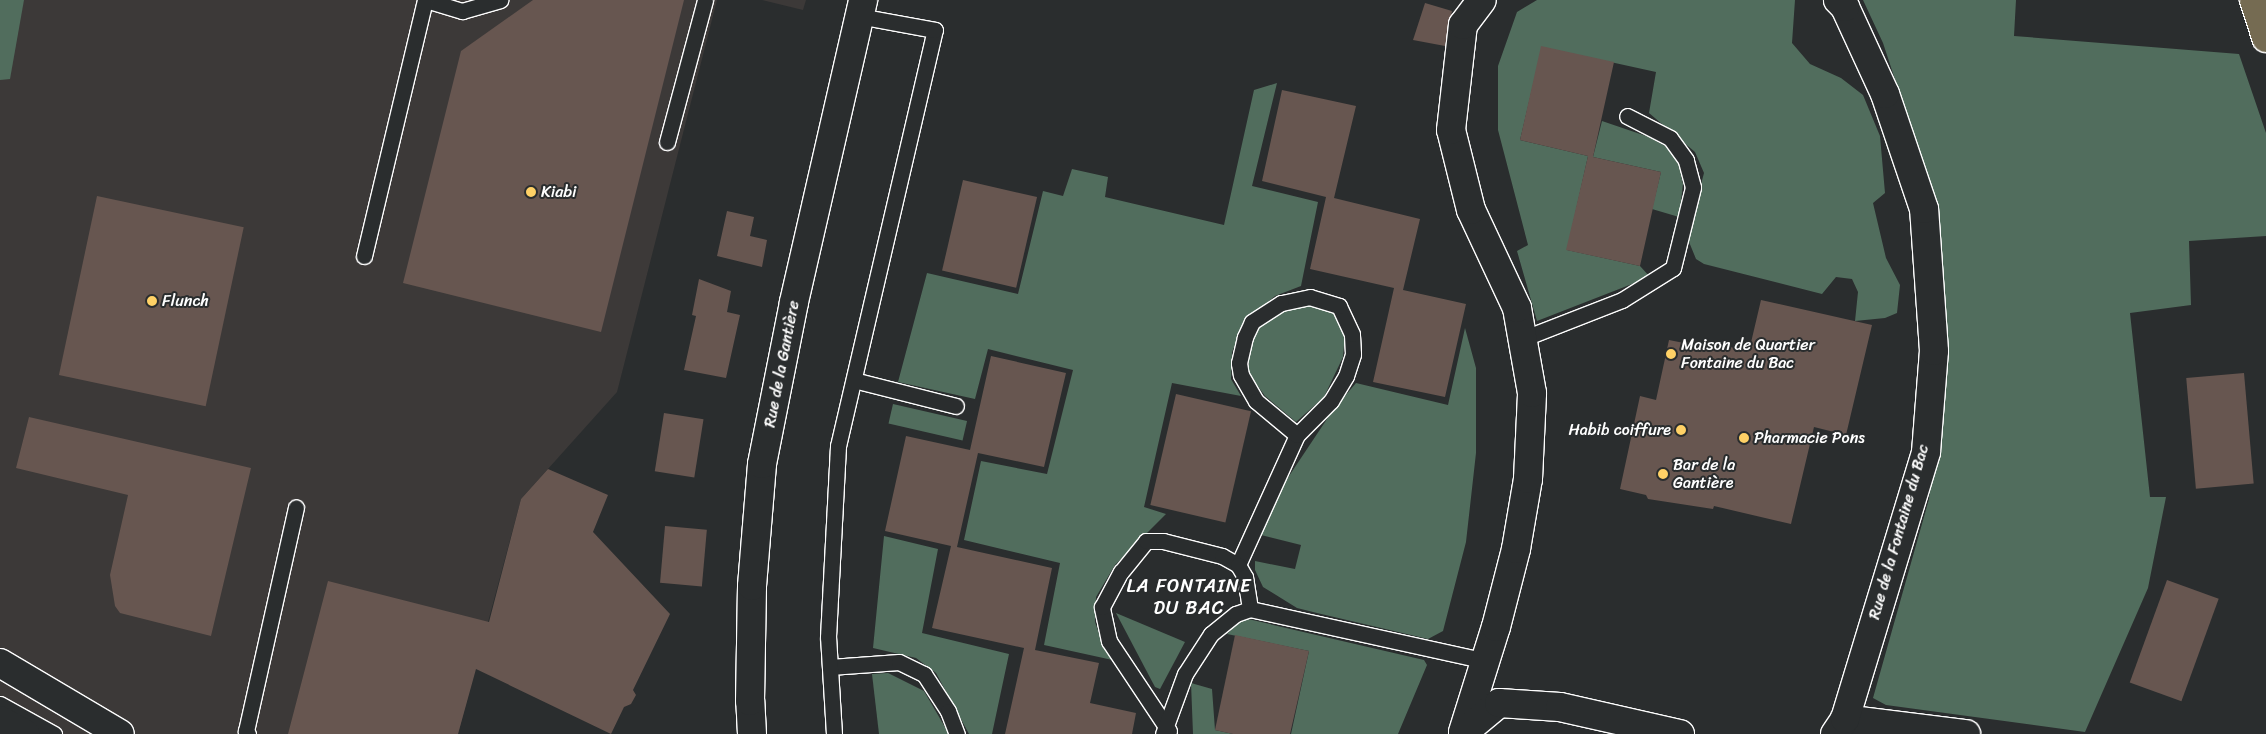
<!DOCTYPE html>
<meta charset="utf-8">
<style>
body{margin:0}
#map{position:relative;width:2266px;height:734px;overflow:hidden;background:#2a2d2e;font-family:Sriracha,sans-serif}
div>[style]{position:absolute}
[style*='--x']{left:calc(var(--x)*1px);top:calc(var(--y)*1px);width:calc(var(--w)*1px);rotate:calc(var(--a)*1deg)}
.built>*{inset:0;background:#3c3938}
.green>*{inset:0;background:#516d5d;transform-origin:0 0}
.building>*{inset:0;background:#675650;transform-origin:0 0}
.roads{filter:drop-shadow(1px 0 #fff) drop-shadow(-1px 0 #fff) drop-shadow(0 1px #fff) drop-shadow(0 -1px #fff)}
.service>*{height:15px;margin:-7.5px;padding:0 7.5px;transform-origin:7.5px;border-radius:7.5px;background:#2a2d2e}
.minor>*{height:28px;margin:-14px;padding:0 14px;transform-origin:14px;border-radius:14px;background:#2a2d2e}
.secondary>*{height:28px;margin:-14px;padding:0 14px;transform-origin:14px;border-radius:14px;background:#2a2d2e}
.primary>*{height:28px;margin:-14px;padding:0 14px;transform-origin:14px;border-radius:14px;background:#756b52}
.dots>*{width:14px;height:14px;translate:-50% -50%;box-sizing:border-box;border:2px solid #2a2d2e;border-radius:50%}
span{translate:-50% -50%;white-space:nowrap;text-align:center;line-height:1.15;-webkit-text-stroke:4px #2a2d2e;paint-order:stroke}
.poi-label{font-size:16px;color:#fff}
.left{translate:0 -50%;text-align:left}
.right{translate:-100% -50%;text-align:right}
.street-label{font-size:16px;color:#fff}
.quarter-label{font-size:19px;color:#fff;letter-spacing:1px}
</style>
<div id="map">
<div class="built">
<i style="clip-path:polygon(0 0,717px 0,617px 392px,521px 499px,458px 734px,0 734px)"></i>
<i style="clip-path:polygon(762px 0,806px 0,803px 10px)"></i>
</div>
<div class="green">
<i style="clip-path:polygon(0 0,24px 0,10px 79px,0 80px)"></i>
<i style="clip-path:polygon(1537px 0,1795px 0,1792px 43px,1810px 64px,1841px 78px,1863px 95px,1880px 136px,1885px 193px,1873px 203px,1886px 258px,1900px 285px,1897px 313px,1885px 318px,1855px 321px,1858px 292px,1852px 279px,1836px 277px,1822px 294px,1704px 264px,1696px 259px,1687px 237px,1704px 173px,1695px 152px,1649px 113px,1656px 72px,1542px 47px,1520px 140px,1588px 156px,1567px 250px,1640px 266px,1650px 277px,1537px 321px,1517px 251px,1528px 245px,1498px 130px,1498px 66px,1517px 12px)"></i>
<i style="clip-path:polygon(1863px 0,2016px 0,2014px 36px,2239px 54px,2266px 133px,2266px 236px,2189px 241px,2191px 305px,2130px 313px,2150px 497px,2166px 497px,2148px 588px,2085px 732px,1886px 705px,1873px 698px,1929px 499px,1947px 327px,1938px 210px,1883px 43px)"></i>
<i style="clip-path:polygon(1277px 83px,1252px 186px,1318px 202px,1301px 286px,1275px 296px,1246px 320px,1232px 352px,1231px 379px,1241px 396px,1172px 383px,1144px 507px,1166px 514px,1115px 565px,1096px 597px,1095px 622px,1102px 642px,1117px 661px,1044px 645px,1060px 563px,964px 540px,981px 461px,1047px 474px,1073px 370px,988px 349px,975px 399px,898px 382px,927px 273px,1018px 294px,1043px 191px,1063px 196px,1072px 169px,1108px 177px,1105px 197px,1224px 225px,1254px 90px)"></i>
<i style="clip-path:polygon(1602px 121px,1649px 137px,1676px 152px,1683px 184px,1679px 217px,1652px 209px,1661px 172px,1593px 157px)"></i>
<i style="clip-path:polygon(1308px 304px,1333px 311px,1345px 333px,1343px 357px,1324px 397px,1296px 422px,1265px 396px,1249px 374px,1249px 350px,1258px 328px,1282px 310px)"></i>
<i style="clip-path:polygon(1465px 328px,1476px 368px,1476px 453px,1466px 542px,1443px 631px,1428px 639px,1317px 613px,1297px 608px,1263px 587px,1255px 570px,1255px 561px,1295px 569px,1301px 545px,1261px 535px,1273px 500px,1333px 410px,1356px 383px,1448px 405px)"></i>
<i style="left:893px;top:404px;width:76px;height:20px;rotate:13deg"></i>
<i style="clip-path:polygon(884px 536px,938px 549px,922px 633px,1009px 654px,992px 734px,969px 734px,936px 673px,916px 658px,873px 648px)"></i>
<i style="clip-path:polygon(1116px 613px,1185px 642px,1160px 689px,1155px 687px)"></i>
<i style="clip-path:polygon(1248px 619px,1424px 660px,1427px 665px,1398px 734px,1291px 734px,1309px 651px,1227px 634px,1240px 621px)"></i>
<i style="clip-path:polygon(888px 673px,924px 691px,949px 734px,879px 734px,872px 674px)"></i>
<i style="clip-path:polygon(1191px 683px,1212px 689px,1215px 730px,1233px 734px,1193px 734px)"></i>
</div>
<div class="building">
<i style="clip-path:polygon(533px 0,684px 0,601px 332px,403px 283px,461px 51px)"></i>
<i style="clip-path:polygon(1425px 3px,1452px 11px,1445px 46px,1413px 40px)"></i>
<i style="clip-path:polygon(1541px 46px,1614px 62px,1593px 157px,1661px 172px,1640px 266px,1566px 250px,1588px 156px,1520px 140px)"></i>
<i style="clip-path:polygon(1282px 90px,1356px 106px,1334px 198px,1420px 219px,1403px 290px,1466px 304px,1445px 397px,1373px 382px,1394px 288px,1310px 269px,1326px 197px,1262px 181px)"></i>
<i style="left:963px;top:180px;width:76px;height:93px;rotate:13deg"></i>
<i style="left:97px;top:196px;width:150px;height:183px;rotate:12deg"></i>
<i style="clip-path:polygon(727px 211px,754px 217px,750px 236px,767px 240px,762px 267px,717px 256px)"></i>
<i style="clip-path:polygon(699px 279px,731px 291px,727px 312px,740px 315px,726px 378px,684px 370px,696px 316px,692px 315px)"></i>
<i style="clip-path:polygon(1761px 300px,1872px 325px,1846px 435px,1814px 427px,1791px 524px,1714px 506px,1713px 509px,1648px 499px,1646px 495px,1620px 489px,1640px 396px,1656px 400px,1669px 340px,1714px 349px,1716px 344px,1749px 351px)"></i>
<i style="clip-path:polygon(991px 356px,1066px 373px,1044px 467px,978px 453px,957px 547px,1052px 568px,1035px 650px,1099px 663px,1090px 703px,1136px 713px,1132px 734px,1005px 734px,1024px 648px,932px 628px,951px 546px,885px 531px,906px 436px,970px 450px)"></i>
<i style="left:2244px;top:373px;width:111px;height:58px;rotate:85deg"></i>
<i style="left:1176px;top:394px;width:77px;height:114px;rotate:13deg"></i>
<i style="left:664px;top:413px;width:40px;height:59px;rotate:9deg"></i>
<i style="clip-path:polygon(29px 417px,251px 468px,211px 636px,120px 613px,115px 606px,110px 575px,128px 495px,16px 468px)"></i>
<i style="clip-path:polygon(548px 469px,608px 495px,593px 532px,670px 614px,633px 690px,636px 695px,631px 704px,624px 707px,611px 734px,476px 669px,458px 734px,288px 734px,328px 581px,489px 622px,521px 499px)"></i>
<i style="left:665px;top:526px;width:42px;height:57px;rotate:5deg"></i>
<i style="left:2167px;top:580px;width:55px;height:109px;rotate:20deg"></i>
<i style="clip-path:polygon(1235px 635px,1309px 651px,1290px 734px,1233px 734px,1215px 730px)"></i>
</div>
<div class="roads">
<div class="service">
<i style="--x:426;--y:0;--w:38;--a:17"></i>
<i style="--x:462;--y:11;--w:40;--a:-16"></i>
<i style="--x:667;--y:142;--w:147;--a:-75"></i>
<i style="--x:364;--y:256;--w:263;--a:-76.6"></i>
<i style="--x:1522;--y:339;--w:107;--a:-21.3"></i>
<i style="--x:1622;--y:300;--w:60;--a:-32.1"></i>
<i style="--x:1673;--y:268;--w:83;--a:-76.1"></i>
<i style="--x:1693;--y:187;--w:28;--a:-105"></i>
<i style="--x:1686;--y:160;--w:27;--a:-126"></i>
<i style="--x:1670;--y:138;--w:48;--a:-152.9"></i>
<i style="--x:854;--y:380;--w:105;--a:14.3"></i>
<i style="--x:1238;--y:565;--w:143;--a:-65.6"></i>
<i style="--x:1297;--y:435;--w:48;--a:-45"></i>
<i style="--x:1331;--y:401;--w:29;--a:-59"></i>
<i style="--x:1346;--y:376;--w:23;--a:-72"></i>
<i style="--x:1353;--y:354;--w:20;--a:-93"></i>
<i style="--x:1352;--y:334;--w:31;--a:-115"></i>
<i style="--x:1339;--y:306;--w:30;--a:-163"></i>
<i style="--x:1310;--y:297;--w:30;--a:168"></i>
<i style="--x:1281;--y:303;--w:35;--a:147"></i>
<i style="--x:1252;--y:322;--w:17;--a:115"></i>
<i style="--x:1245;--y:337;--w:27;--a:103"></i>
<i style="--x:1239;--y:363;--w:12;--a:81"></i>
<i style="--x:1241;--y:375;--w:30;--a:60"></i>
<i style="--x:1256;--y:401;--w:53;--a:39.7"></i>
<i style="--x:830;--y:667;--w:69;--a:-4.1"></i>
<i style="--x:899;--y:662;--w:28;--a:26"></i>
<i style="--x:924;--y:674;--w:44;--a:57"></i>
<i style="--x:948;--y:711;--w:25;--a:69"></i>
<i style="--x:0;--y:704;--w:62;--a:29.1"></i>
<i style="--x:1169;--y:731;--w:108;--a:-123.7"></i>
<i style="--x:1109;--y:641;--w:35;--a:-102"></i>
<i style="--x:1102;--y:607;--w:40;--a:-62"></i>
<i style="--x:1121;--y:572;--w:40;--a:-51"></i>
<i style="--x:1146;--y:541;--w:17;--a:0"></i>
<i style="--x:1163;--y:541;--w:61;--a:14.3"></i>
<i style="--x:1222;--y:556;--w:18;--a:29"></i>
<i style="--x:1238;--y:565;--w:14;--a:60"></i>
<i style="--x:1245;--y:577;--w:32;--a:81"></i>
<i style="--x:248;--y:734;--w:4;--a:-124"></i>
<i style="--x:246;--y:731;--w:229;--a:-77.4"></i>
<i style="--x:834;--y:734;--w:97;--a:-93.5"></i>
<i style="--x:828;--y:637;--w:191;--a:-87"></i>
<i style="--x:838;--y:446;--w:427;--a:-76.9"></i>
<i style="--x:935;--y:30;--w:77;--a:-169.6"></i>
<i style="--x:1163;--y:734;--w:64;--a:-69.9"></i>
<i style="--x:1185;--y:674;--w:48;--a:-57"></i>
<i style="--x:1211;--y:634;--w:32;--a:-39"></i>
<i style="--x:1236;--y:614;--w:15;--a:-20"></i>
<i style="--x:1250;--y:609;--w:242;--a:12.4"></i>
</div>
<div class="minor">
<i style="--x:1845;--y:719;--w:122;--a:7.1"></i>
<i style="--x:1463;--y:732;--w:110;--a:-72.6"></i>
<i style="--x:1496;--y:627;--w:81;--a:-75.6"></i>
<i style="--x:1516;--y:549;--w:71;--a:-80.3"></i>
<i style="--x:1528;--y:479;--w:86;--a:-87.3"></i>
<i style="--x:1532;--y:393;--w:86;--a:-100"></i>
<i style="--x:1517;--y:308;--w:108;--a:-115.1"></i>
<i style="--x:1471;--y:210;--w:82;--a:-104"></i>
<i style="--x:1451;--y:130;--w:106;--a:-83.5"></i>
<i style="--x:1463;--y:25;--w:31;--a:-53"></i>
<i style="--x:1463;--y:733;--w:47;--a:-39.8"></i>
<i style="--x:1499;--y:703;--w:61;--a:3.8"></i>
<i style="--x:1560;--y:707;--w:123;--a:12.7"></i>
<i style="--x:1835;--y:734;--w:18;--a:-56"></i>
<i style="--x:1845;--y:719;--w:279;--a:-73.1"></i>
<i style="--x:1926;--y:452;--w:101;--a:-85.5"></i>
<i style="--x:1934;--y:351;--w:142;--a:-94"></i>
<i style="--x:1924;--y:209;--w:121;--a:-108.7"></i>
<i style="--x:1885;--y:94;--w:96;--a:-114.7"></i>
<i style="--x:1845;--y:7;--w:10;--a:-135"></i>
</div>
<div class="secondary">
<i style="--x:0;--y:663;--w:139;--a:30.6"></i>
<i style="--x:0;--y:720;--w:29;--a:29"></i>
<i style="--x:752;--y:734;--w:33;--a:-93"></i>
<i style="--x:750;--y:701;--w:115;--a:-89"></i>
<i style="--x:752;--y:586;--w:122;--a:-85.3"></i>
<i style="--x:762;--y:464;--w:165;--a:-78.8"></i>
<i style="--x:794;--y:302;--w:310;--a:-77.1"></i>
</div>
<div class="primary">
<i style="--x:2254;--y:0;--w:40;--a:72"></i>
</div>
</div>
<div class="dots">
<i style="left:531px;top:192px;background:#ffd166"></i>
<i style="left:152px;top:301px;background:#ffd166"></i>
<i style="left:1671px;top:354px;background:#ffd166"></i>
<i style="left:1681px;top:430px;background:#ffd166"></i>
<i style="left:1744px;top:438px;background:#ffd166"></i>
<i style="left:1663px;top:474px;background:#ffd166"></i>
</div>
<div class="poi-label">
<span class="left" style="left:541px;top:192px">Kiabi</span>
<span class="left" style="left:162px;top:301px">Flunch</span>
<span class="left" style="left:1681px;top:354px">Maison de Quartier<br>Fontaine du Bac</span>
<span class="right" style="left:1671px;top:430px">Habib coiffure</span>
<span class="left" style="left:1754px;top:438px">Pharmacie Pons</span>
<span class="left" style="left:1673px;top:474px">Bar de la<br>Gantière</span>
</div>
<div class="street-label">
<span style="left:782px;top:364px;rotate:-79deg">Rue de la Gantière</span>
<span style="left:1899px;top:532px;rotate:-74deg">Rue de la Fontaine du Bac</span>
</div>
<div class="quarter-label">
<span style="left:1189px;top:597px">LA FONTAINE<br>DU BAC</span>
</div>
</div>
